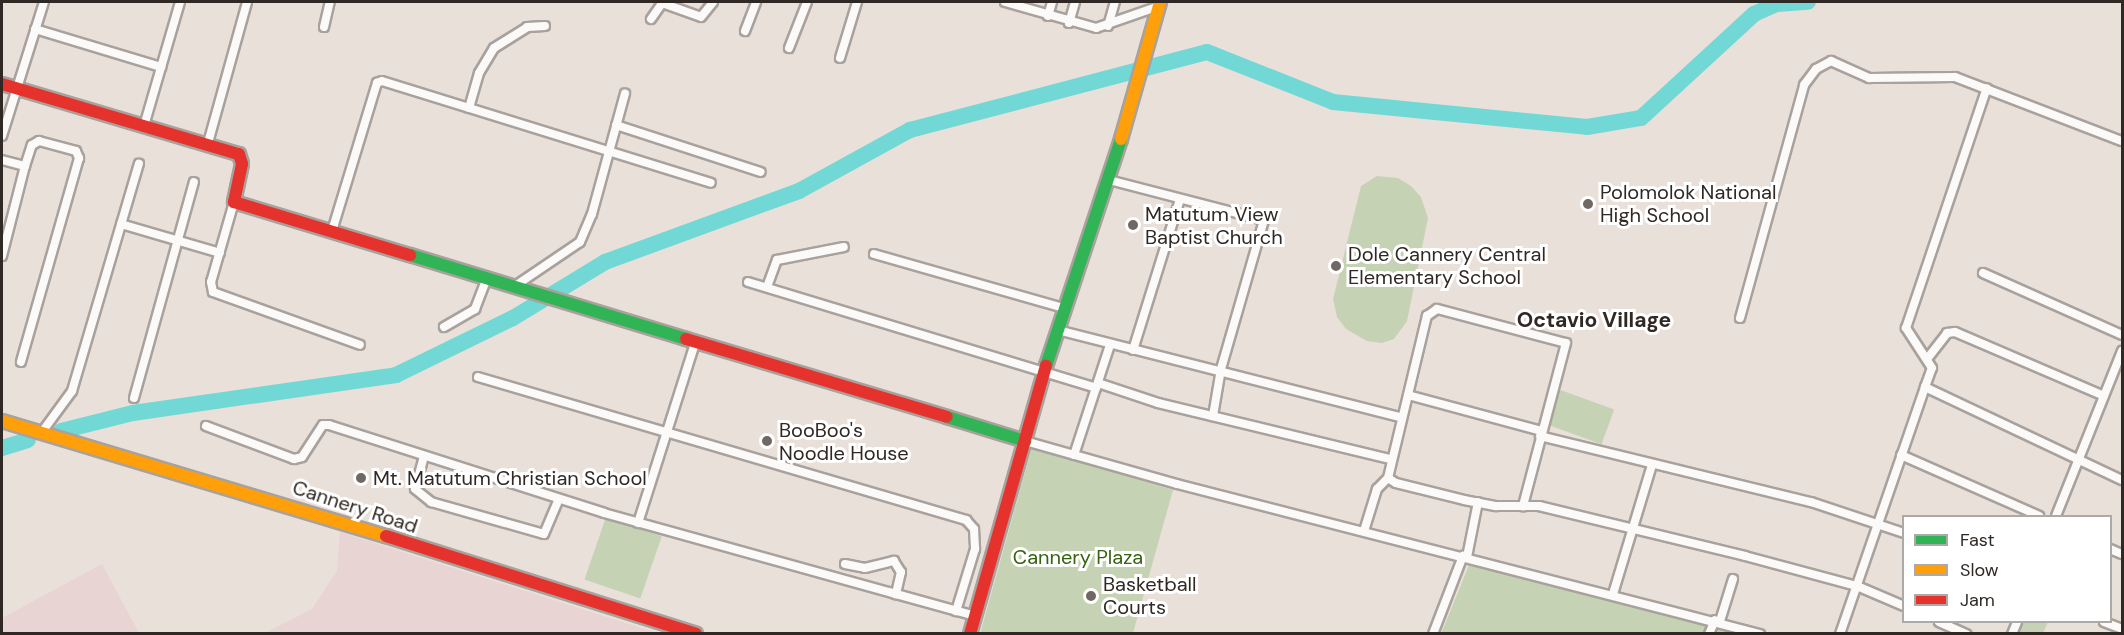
<!DOCTYPE html>
<style>
body{margin:0}
#map{position:relative;width:2124px;height:635px;overflow:hidden;background:#eae0da;font-family:"DM Sans",sans-serif}
div>[style]{position:absolute}
[style*='--x']{left:calc(var(--x)*1px);top:calc(var(--y)*1px);width:calc(var(--w)*1px);rotate:calc(var(--a)*1deg)}
.industrial>*{inset:0;background:#e8d4d2}
.green>*{inset:0;background:#c5d2b4;transform-origin:0 0}
.river>*{height:16px;margin:-8px;padding:0 8px;transform-origin:8px;border-radius:8px;background:#72d8d6}
.roads{filter:drop-shadow(2px 0 #a8a19c) drop-shadow(-2px 0 #a8a19c) drop-shadow(0 2px #a8a19c) drop-shadow(0 -2px #a8a19c)}
.street>*{height:8px;margin:-4px;padding:0 4px;transform-origin:4px;border-radius:4px;background:#fcfaf9}
.fast>*{height:12px;margin:-6px;padding:0 6px;transform-origin:6px;border-radius:6px;background:#30b455}
.slow>*{height:12px;margin:-6px;padding:0 6px;transform-origin:6px;border-radius:6px;background:#ff9f0a}
.jam>*{height:12px;margin:-6px;padding:0 6px;transform-origin:6px;border-radius:6px;background:#e5322d}
.dots>*{width:16px;height:16px;translate:-50% -50%;box-sizing:border-box;border:3px solid #fff;border-radius:50%}
span{translate:-50% -50%;white-space:nowrap;text-align:center;line-height:1.15;-webkit-text-stroke:6px #fff;paint-order:stroke}
.poi-label{font-size:20px;color:#2f2824}
.left{translate:0 -50%;text-align:left}
.street-label{font-size:20px;color:#2f2824}
.park-label{font-size:20px;color:#35620f}
.neighbourhood-label{font-size:21px;color:#2f2824;font-weight:700}
.frame{position:absolute;inset:0;border:3px solid #2f2824;pointer-events:none}
.legend{position:absolute;left:1902px;top:515px;width:210px;height:108px;box-sizing:border-box;background:#fff;border:2px solid #aca9a7;margin:0;padding:8px 10px;list-style:none;font-size:18px;color:#2f2824}
.legend li{display:flex;align-items:center;gap:12px;height:30px}
.legend b{width:30px;border:2px solid #aca9a7}
</style>
<div id="map">
<div class="industrial">
<i style="clip-path:polygon(340px 532px,657px 633px,265px 633px,312px 609px,337px 571px)"></i>
<i style="clip-path:polygon(102px 564px,139px 633px,2px 633px,2px 618px)"></i>
</div>
<div class="green">
<i style="clip-path:polygon(1377px 176px,1398px 178px,1411px 186px,1421px 197px,1428px 218px,1407px 321px,1394px 339px,1382px 343px,1367px 341px,1346px 329px,1337px 317px,1333px 299px,1361px 186px)"></i>
<i style="left:1555px;top:388px;width:63px;height:37px;rotate:20deg"></i>
<i style="clip-path:polygon(1032px 447px,1173px 490px,1133px 633px,980px 634px)"></i>
<i style="left:606px;top:517px;width:59px;height:66px;rotate:19deg"></i>
<i style="clip-path:polygon(1469px 565px,1718px 626px,1741px 633px,1441px 634px)"></i>
<i style="clip-path:polygon(2019px 622px,2048px 622px,2043px 633px,2013px 634px)"></i>
</div>
<div class="river">
<i style="--x:61;--y:431;--w:74;--a:-14"></i>
<i style="--x:133;--y:413;--w:266;--a:-8.2"></i>
<i style="--x:396;--y:375;--w:130;--a:-26"></i>
<i style="--x:513;--y:318;--w:108;--a:-31.3"></i>
<i style="--x:605;--y:262;--w:207;--a:-20.1"></i>
<i style="--x:799;--y:191;--w:127;--a:-28.8"></i>
<i style="--x:910;--y:130;--w:307;--a:-14.7"></i>
<i style="--x:1207;--y:52;--w:136;--a:21.6"></i>
<i style="--x:1333;--y:102;--w:255;--a:5.6"></i>
<i style="--x:1587;--y:127;--w:55;--a:-9.5"></i>
<i style="--x:1641;--y:118;--w:154;--a:-42.6"></i>
<i style="--x:1754;--y:14;--w:24;--a:-24"></i>
<i style="--x:1776;--y:4;--w:32;--a:-4"></i>
<i style="--x:2;--y:448;--w:27;--a:-17"></i>
</div>
<div class="roads">
<div class="street">
<i style="--x:1005;--y:2;--w:95;--a:15.9"></i>
<i style="--x:1096;--y:28;--w:67;--a:-19.2"></i>
<i style="--x:1048;--y:16;--w:15;--a:-74"></i>
<i style="--x:651;--y:19;--w:19;--a:-55"></i>
<i style="--x:662;--y:3;--w:41;--a:19.7"></i>
<i style="--x:701;--y:17;--w:19;--a:-51"></i>
<i style="--x:1069;--y:23;--w:22;--a:-74"></i>
<i style="--x:1108;--y:26;--w:25;--a:-74"></i>
<i style="--x:324;--y:27;--w:26;--a:-77"></i>
<i style="--x:35;--y:29;--w:132;--a:16.8"></i>
<i style="--x:745;--y:31;--w:31;--a:-69"></i>
<i style="--x:789;--y:48;--w:49;--a:-68.6"></i>
<i style="--x:840;--y:58;--w:59;--a:-73.1"></i>
<i style="--x:469;--y:108;--w:36;--a:-74"></i>
<i style="--x:479;--y:73;--w:29;--a:-59"></i>
<i style="--x:494;--y:48;--w:39;--a:-32"></i>
<i style="--x:527;--y:27;--w:18;--a:-3"></i>
<i style="--x:616;--y:125;--w:152;--a:18"></i>
<i style="--x:144;--y:126;--w:129;--a:-73.8"></i>
<i style="--x:2;--y:136;--w:140;--a:-72.6"></i>
<i style="--x:208;--y:143;--w:146;--a:-74.5"></i>
<i style="--x:2;--y:160;--w:24;--a:15"></i>
<i style="--x:25;--y:166;--w:22;--a:-72"></i>
<i style="--x:32;--y:145;--w:8;--a:-30"></i>
<i style="--x:39;--y:141;--w:38;--a:15"></i>
<i style="--x:76;--y:151;--w:8;--a:67"></i>
<i style="--x:79;--y:158;--w:212;--a:105.9"></i>
<i style="--x:1109;--y:180;--w:160;--a:14.5"></i>
<i style="--x:1264;--y:220;--w:155;--a:106.1"></i>
<i style="--x:1221;--y:369;--w:48;--a:99.7"></i>
<i style="--x:234;--y:202;--w:83;--a:106"></i>
<i style="--x:211;--y:282;--w:10;--a:79"></i>
<i style="--x:213;--y:292;--w:156;--a:19.8"></i>
<i style="--x:121;--y:224;--w:103;--a:16.3"></i>
<i style="--x:332;--y:231;--w:155;--a:-73.1"></i>
<i style="--x:377;--y:83;--w:5;--a:-22"></i>
<i style="--x:382;--y:81;--w:344;--a:17.2"></i>
<i style="--x:874;--y:254;--w:198;--a:15.9"></i>
<i style="--x:2;--y:256;--w:93;--a:-75.7"></i>
<i style="--x:1983;--y:273;--w:152;--a:24"></i>
<i style="--x:748;--y:282;--w:364;--a:16.9"></i>
<i style="--x:515;--y:286;--w:78;--a:-34.1"></i>
<i style="--x:580;--y:242;--w:30;--a:-67"></i>
<i style="--x:592;--y:214;--w:125;--a:-74.7"></i>
<i style="--x:767;--y:287;--w:29;--a:-70"></i>
<i style="--x:777;--y:260;--w:68;--a:-11"></i>
<i style="--x:1740;--y:318;--w:242;--a:-74.6"></i>
<i style="--x:1804;--y:85;--w:20;--a:-53"></i>
<i style="--x:1816;--y:69;--w:17;--a:-28"></i>
<i style="--x:1831;--y:61;--w:42;--a:24.1"></i>
<i style="--x:1869;--y:78;--w:86;--a:-0.7"></i>
<i style="--x:1955;--y:77;--w:179;--a:21"></i>
<i style="--x:444;--y:327;--w:36;--a:-30"></i>
<i style="--x:475;--y:309;--w:34;--a:-69"></i>
<i style="--x:1058;--y:330;--w:355;--a:14.3"></i>
<i style="--x:1133;--y:350;--w:158;--a:-72.7"></i>
<i style="--x:1927;--y:359;--w:33;--a:-52"></i>
<i style="--x:1947;--y:333;--w:8;--a:-7"></i>
<i style="--x:1955;--y:332;--w:162;--a:23.2"></i>
<i style="--x:478;--y:377;--w:509;--a:16.33"></i>
<i style="--x:966;--y:520;--w:12;--a:48"></i>
<i style="--x:974;--y:529;--w:20;--a:87"></i>
<i style="--x:975;--y:549;--w:65;--a:107"></i>
<i style="--x:1098;--y:383;--w:63;--a:18.4"></i>
<i style="--x:1158;--y:403;--w:239;--a:13.6"></i>
<i style="--x:1925;--y:387;--w:20;--a:-70"></i>
<i style="--x:1932;--y:368;--w:48;--a:-123"></i>
<i style="--x:1906;--y:328;--w:253;--a:-71.4"></i>
<i style="--x:1408;--y:395;--w:138;--a:15.1"></i>
<i style="--x:134;--y:398;--w:224;--a:-74.5"></i>
<i style="--x:206;--y:426;--w:94;--a:20.6"></i>
<i style="--x:294;--y:459;--w:8;--a:-14"></i>
<i style="--x:302;--y:457;--w:38;--a:-57"></i>
<i style="--x:323;--y:425;--w:6;--a:0"></i>
<i style="--x:329;--y:425;--w:289;--a:17.7"></i>
<i style="--x:604;--y:513;--w:385;--a:15.5"></i>
<i style="--x:42;--y:432;--w:51;--a:-53.8"></i>
<i style="--x:72;--y:391;--w:237;--a:-73.6"></i>
<i style="--x:1540;--y:436;--w:279;--a:13.7"></i>
<i style="--x:1811;--y:502;--w:98;--a:18.4"></i>
<i style="--x:1025;--y:441;--w:158;--a:15.8"></i>
<i style="--x:1177;--y:484;--w:602;--a:14.43"></i>
<i style="--x:1074;--y:455;--w:116;--a:-71.9"></i>
<i style="--x:1901;--y:455;--w:151;--a:23.8"></i>
<i style="--x:424;--y:456;--w:34;--a:105"></i>
<i style="--x:415;--y:489;--w:21;--a:39"></i>
<i style="--x:431;--y:502;--w:117;--a:15.8"></i>
<i style="--x:544;--y:534;--w:38;--a:-67"></i>
<i style="--x:1388;--y:478;--w:9;--a:32"></i>
<i style="--x:1396;--y:483;--w:70;--a:14"></i>
<i style="--x:1464;--y:500;--w:33;--a:11"></i>
<i style="--x:1496;--y:506;--w:43;--a:0"></i>
<i style="--x:1539;--y:506;--w:212;--a:13.6"></i>
<i style="--x:1745;--y:556;--w:116;--a:15"></i>
<i style="--x:1857;--y:586;--w:51;--a:23.1"></i>
<i style="--x:1388;--y:478;--w:167;--a:-76.5"></i>
<i style="--x:1427;--y:316;--w:12;--a:-35"></i>
<i style="--x:1437;--y:309;--w:133;--a:14.8"></i>
<i style="--x:1566;--y:343;--w:169;--a:104.8"></i>
<i style="--x:2056;--y:516;--w:178;--a:-68.2"></i>
<i style="--x:638;--y:523;--w:189;--a:-72.4"></i>
<i style="--x:1364;--y:531;--w:44;--a:-72.8"></i>
<i style="--x:1377;--y:489;--w:16;--a:-45"></i>
<i style="--x:2110;--y:549;--w:13;--a:23"></i>
<i style="--x:1467;--y:557;--w:56;--a:-78.7"></i>
<i style="--x:845;--y:564;--w:20;--a:11"></i>
<i style="--x:865;--y:568;--w:30;--a:-14"></i>
<i style="--x:894;--y:561;--w:13;--a:58"></i>
<i style="--x:901;--y:572;--w:23;--a:103"></i>
<i style="--x:1613;--y:594;--w:135;--a:-73.2"></i>
<i style="--x:1720;--y:621;--w:44;--a:-72.8"></i>
<i style="--x:1939;--y:622;--w:30;--a:24"></i>
<i style="--x:2104;--y:622;--w:19;--a:21"></i>
<i style="--x:1433;--y:634;--w:84;--a:-69"></i>
<i style="--x:1709;--y:634;--w:15;--a:-67"></i>
<i style="--x:1840;--y:634;--w:261;--a:-71"></i>
<i style="--x:1925;--y:387;--w:218;--a:25.3"></i>
<i style="--x:2012;--y:634;--w:13;--a:-67"></i>
</div>
<div class="fast">
<i style="--x:410;--y:255;--w:288;--a:16.9"></i>
<i style="--x:1046;--y:366;--w:239;--a:-71.7"></i>
<i style="--x:947;--y:417;--w:82;--a:17.1"></i>
</div>
<div class="slow">
<i style="--x:1121;--y:139;--w:142;--a:-74.1"></i>
<i style="--x:2;--y:421;--w:401;--a:16.7"></i>
</div>
<div class="jam">
<i style="--x:2;--y:84;--w:247;--a:16.5"></i>
<i style="--x:239;--y:154;--w:10;--a:73"></i>
<i style="--x:242;--y:164;--w:39;--a:102"></i>
<i style="--x:234;--y:202;--w:184;--a:16.8"></i>
<i style="--x:686;--y:339;--w:272;--a:16.6"></i>
<i style="--x:386;--y:536;--w:325;--a:17.5"></i>
<i style="--x:970;--y:634;--w:279;--a:-74.2"></i>
</div>
</div>
<div class="dots">
<i style="left:1588px;top:204px;background:#706864"></i>
<i style="left:1133px;top:225px;background:#706864"></i>
<i style="left:1336px;top:266px;background:#706864"></i>
<i style="left:767px;top:441px;background:#706864"></i>
<i style="left:361px;top:478px;background:#706864"></i>
<i style="left:1091px;top:596px;background:#706864"></i>
</div>
<div class="poi-label">
<span class="left" style="left:1600px;top:204px">Polomolok National<br>High School</span>
<span class="left" style="left:1145px;top:226px">Matutum View<br>Baptist Church</span>
<span class="left" style="left:1348px;top:266px">Dole Cannery Central<br>Elementary School</span>
<span class="left" style="left:779px;top:442px">BooBoo's<br>Noodle House</span>
<span class="left" style="left:373px;top:478px">Mt. Matutum Christian School</span>
<span class="left" style="left:1103px;top:596px">Basketball<br>Courts</span>
</div>
<div class="street-label">
<span style="left:355px;top:507px;rotate:18deg">Cannery Road</span>
</div>
<div class="park-label">
<span style="left:1078px;top:557px">Cannery Plaza</span>
</div>
<div class="neighbourhood-label">
<span style="left:1594px;top:320px">Octavio Village</span>
</div>
<div class="frame"></div>
<ul class="legend">
<li><b style="height:8px;background:#30b455"></b>Fast</li>
<li><b style="height:8px;background:#ff9f0a"></b>Slow</li>
<li><b style="height:8px;background:#e5322d"></b>Jam</li>
</ul>
</div>
